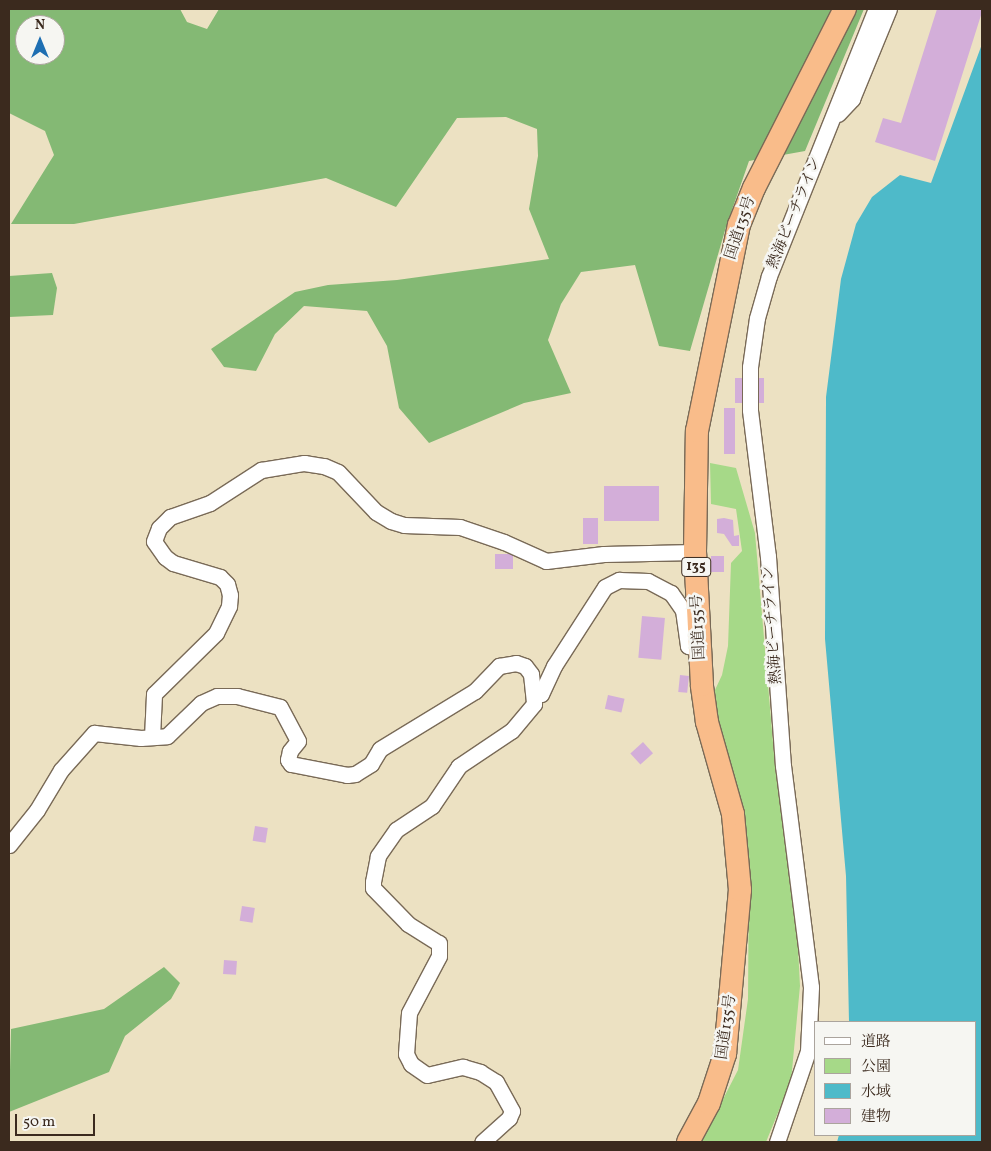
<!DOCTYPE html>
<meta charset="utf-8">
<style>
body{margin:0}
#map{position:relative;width:991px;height:1151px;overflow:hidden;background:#ece1c2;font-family:Vollkorn,"Noto Serif JP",serif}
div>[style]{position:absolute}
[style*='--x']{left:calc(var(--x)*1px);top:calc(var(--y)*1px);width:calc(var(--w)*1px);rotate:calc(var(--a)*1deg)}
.green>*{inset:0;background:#a6d988}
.forest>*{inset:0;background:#84b974}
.water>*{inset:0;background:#4ebac9}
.building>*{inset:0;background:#d3aed9;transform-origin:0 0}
.roads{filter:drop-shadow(1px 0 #796a57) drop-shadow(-1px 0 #796a57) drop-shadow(0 1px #796a57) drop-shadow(0 -1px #796a57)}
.minor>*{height:15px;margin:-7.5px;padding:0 7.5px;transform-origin:7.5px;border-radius:7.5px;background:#fff}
.highway>*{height:22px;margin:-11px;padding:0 11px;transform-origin:11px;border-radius:11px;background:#f9bc8a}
span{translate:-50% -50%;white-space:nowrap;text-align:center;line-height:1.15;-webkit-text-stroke:5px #f6f6f2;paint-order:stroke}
.shield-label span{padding:1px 4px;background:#f6f6f2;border:1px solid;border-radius:4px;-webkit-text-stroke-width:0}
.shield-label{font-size:14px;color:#3b2a1e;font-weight:700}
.street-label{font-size:15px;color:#3b2a1e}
.frame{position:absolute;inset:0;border:10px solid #3b2a1e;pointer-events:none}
.legend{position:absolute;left:814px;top:1021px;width:162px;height:115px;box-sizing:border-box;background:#f6f6f2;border:1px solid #aba49d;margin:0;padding:6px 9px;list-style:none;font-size:15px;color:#3b2a1e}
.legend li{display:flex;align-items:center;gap:10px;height:25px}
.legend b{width:25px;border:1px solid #aba49d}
.north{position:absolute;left:15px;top:15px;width:50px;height:50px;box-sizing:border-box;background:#f6f6f2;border:1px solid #aba49d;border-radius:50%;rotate:0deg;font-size:14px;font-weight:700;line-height:20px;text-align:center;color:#3b2a1e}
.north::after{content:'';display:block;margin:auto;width:18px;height:22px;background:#1f6fb2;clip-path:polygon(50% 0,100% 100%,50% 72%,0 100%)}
.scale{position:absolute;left:15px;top:1114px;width:80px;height:22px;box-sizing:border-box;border:2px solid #3b2a1e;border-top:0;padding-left:6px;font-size:15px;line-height:18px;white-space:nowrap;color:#3b2a1e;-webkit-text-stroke:4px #f6f6f2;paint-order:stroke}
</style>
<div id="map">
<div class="green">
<i style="clip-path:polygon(710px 463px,736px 468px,755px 533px,775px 766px,797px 929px,800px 986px,791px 1081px,766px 1142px,701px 1142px,738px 1070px,748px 999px,749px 862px,745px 827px,716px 730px,715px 690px,722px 675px,728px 646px,731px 563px,742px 551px,736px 509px,711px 504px)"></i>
</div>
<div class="forest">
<i style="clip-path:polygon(evenodd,9px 9px,180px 9px,187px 22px,207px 29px,219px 9px,864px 9px,805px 151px,749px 161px,726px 227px,690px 351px,659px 346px,635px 265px,581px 272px,561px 304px,548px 340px,571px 393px,524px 403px,429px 443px,399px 408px,387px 346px,367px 311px,304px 306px,275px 334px,256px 371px,224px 367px,211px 349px,295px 292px,328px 285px,397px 280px,549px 259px,529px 209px,538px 156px,537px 129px,506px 117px,457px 118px,396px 207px,326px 178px,74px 224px,11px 224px,54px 155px,45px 131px,9px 113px,9px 9px,25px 25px,55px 25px,55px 55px,25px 55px,25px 25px)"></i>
<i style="clip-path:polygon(52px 273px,57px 288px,53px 315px,9px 317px,9px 276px)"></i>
<i style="clip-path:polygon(164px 967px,180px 983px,171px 999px,125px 1036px,109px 1072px,9px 1112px,11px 1029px,104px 1009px)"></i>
</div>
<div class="water">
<i style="clip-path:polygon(982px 44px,982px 1142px,837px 1142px,839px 1135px,975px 1135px,975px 1022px,849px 1022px,846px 876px,825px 639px,826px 397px,841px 279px,856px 224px,872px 197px,900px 175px,931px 183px)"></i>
</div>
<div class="building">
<i style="clip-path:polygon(937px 9px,982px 9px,982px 12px,935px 161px,875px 142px,883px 118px,901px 123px)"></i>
<i style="left:735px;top:378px;width:29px;height:25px"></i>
<i style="left:724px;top:408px;width:11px;height:46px"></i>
<i style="left:604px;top:486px;width:55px;height:35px"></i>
<i style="left:583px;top:518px;width:15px;height:26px"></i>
<i style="clip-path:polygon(724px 518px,733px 520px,734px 536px,739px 535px,739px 546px,732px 546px,724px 534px,717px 533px,717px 519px)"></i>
<i style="left:495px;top:554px;width:18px;height:15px"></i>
<i style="left:711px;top:556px;width:13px;height:16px"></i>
<i style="left:642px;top:616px;width:23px;height:42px;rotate:5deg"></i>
<i style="left:680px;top:675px;width:9px;height:17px;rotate:6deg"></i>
<i style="left:608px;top:695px;width:17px;height:14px;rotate:13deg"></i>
<i style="left:643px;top:742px;width:15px;height:17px;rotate:48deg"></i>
<i style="left:255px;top:826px;width:13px;height:15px;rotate:9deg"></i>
<i style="left:242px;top:906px;width:13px;height:15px;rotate:9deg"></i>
<i style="left:224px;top:960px;width:13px;height:14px;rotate:4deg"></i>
</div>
<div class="roads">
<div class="minor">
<i style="--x:838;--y:114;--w:21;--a:-47"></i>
<i style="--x:852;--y:99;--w:97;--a:-67.7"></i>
<i style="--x:535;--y:695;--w:6;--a:-9"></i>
<i style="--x:541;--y:694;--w:31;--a:-65"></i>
<i style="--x:554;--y:666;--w:94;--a:-57.2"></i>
<i style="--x:605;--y:587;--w:16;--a:-27"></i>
<i style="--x:619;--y:580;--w:29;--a:2"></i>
<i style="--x:648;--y:581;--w:26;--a:28"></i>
<i style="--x:671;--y:593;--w:21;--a:55"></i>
<i style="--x:683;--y:610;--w:36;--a:82"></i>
<i style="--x:688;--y:646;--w:12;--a:14"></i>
<i style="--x:152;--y:737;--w:43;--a:-87.3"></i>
<i style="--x:154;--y:694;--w:87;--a:-44.5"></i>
<i style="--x:216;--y:633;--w:30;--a:-64"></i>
<i style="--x:229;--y:606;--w:11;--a:-85"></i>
<i style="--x:230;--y:595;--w:11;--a:-105"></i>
<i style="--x:227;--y:584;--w:10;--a:-135"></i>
<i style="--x:220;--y:577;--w:49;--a:-163.4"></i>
<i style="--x:173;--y:563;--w:10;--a:-143"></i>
<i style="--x:165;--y:557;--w:19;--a:-125"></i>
<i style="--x:154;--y:541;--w:14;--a:-69"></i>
<i style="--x:159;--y:528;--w:16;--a:-45"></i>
<i style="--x:170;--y:517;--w:42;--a:-19.3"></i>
<i style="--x:210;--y:503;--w:61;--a:-32.9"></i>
<i style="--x:261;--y:470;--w:44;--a:-9.2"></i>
<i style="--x:304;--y:463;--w:20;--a:9"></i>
<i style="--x:324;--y:466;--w:15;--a:23"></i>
<i style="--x:338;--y:472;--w:55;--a:46.5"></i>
<i style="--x:376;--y:512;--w:17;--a:31"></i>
<i style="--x:391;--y:521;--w:14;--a:17"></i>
<i style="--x:404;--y:525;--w:56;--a:2"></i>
<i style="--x:460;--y:527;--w:46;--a:18.8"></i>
<i style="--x:504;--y:542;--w:46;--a:24.3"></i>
<i style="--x:546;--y:561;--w:58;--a:-6.9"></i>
<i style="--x:604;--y:554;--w:91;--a:-1.3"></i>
<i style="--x:9;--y:845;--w:45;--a:-51.3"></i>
<i style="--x:37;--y:810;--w:47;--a:-59"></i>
<i style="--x:61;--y:770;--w:50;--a:-48.3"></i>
<i style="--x:94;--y:733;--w:47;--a:6.1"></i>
<i style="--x:141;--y:738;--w:26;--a:-4"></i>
<i style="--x:167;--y:736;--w:47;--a:-44.1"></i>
<i style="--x:201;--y:703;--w:17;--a:-24"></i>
<i style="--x:217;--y:696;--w:20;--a:0"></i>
<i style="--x:237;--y:696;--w:44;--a:14.3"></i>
<i style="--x:280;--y:707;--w:38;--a:62"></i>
<i style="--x:298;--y:741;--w:13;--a:129"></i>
<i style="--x:290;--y:751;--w:9;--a:103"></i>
<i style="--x:288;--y:760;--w:5;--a:53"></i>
<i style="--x:291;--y:764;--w:57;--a:11.1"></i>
<i style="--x:347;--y:775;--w:8;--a:-7"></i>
<i style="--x:355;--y:774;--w:19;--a:-32"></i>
<i style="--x:371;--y:764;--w:17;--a:-59"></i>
<i style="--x:380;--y:749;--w:111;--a:-31.4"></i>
<i style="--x:475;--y:691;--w:35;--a:-46"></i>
<i style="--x:499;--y:666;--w:17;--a:-10"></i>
<i style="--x:516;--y:663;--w:9;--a:18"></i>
<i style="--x:525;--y:666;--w:10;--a:53"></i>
<i style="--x:531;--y:674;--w:30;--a:84"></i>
<i style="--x:534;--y:704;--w:35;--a:130"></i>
<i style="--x:511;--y:731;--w:63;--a:146.1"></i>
<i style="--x:459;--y:766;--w:48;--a:124"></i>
<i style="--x:432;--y:806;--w:43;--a:146.3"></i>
<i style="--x:396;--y:830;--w:32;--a:125"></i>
<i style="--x:378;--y:856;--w:26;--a:101"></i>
<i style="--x:373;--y:882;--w:6;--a:90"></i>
<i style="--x:373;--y:888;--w:50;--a:45.8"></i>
<i style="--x:408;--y:924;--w:36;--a:32"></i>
<i style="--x:439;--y:943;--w:13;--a:90"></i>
<i style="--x:439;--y:956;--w:64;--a:117.8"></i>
<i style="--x:409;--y:1013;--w:41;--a:94.2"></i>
<i style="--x:406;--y:1054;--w:11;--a:63"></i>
<i style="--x:411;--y:1064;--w:19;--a:35"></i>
<i style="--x:427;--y:1075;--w:37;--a:-13"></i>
<i style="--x:463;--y:1067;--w:18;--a:16"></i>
<i style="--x:480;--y:1072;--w:19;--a:32"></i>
<i style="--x:496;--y:1082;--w:33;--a:61"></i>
<i style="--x:512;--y:1111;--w:8;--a:113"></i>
<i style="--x:509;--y:1118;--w:36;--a:138"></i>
<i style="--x:777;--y:1142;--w:96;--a:-71.2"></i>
<i style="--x:808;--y:1051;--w:64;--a:-87.3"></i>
<i style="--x:811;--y:987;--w:223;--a:-97.2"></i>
<i style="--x:783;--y:766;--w:210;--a:-94.1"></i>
<i style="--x:768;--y:557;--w:148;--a:-97"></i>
<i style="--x:750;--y:410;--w:43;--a:-90"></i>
<i style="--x:750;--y:367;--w:49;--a:-81.9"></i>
<i style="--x:757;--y:318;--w:44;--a:-74.1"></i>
<i style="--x:769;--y:276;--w:288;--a:-68.2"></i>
</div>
<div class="highway">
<i style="--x:688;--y:1142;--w:44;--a:-61.7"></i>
<i style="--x:709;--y:1103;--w:52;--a:-71.9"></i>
<i style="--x:725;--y:1054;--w:165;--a:-84.8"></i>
<i style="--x:740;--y:890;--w:76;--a:-95.3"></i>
<i style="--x:733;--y:814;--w:96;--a:-105.8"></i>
<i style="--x:707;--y:722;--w:37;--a:-98"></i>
<i style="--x:702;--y:685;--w:133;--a:-93"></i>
<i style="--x:695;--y:552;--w:121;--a:-89.1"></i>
<i style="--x:697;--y:431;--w:210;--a:-78.5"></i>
<i style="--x:739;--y:225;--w:40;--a:-68"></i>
<i style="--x:754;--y:188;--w:201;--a:-63.1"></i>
</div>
</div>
<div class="shield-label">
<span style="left:696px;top:567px">135</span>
</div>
<div class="street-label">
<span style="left:795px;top:213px;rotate:-68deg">熱海ビーチライン</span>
<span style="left:741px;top:228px;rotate:-72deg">国道135号</span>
<span style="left:773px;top:625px;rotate:-94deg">熱海ビーチライン</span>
<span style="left:699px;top:627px;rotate:-93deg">国道135号</span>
<span style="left:727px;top:1027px;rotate:-82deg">国道135号</span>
</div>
<div class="frame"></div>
<ul class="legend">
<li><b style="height:6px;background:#fff"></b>道路</li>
<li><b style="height:14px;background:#a6d988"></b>公園</li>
<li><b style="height:14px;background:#4ebac9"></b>水域</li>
<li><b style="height:14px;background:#d3aed9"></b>建物</li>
</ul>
<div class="north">N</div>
<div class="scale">50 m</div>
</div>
